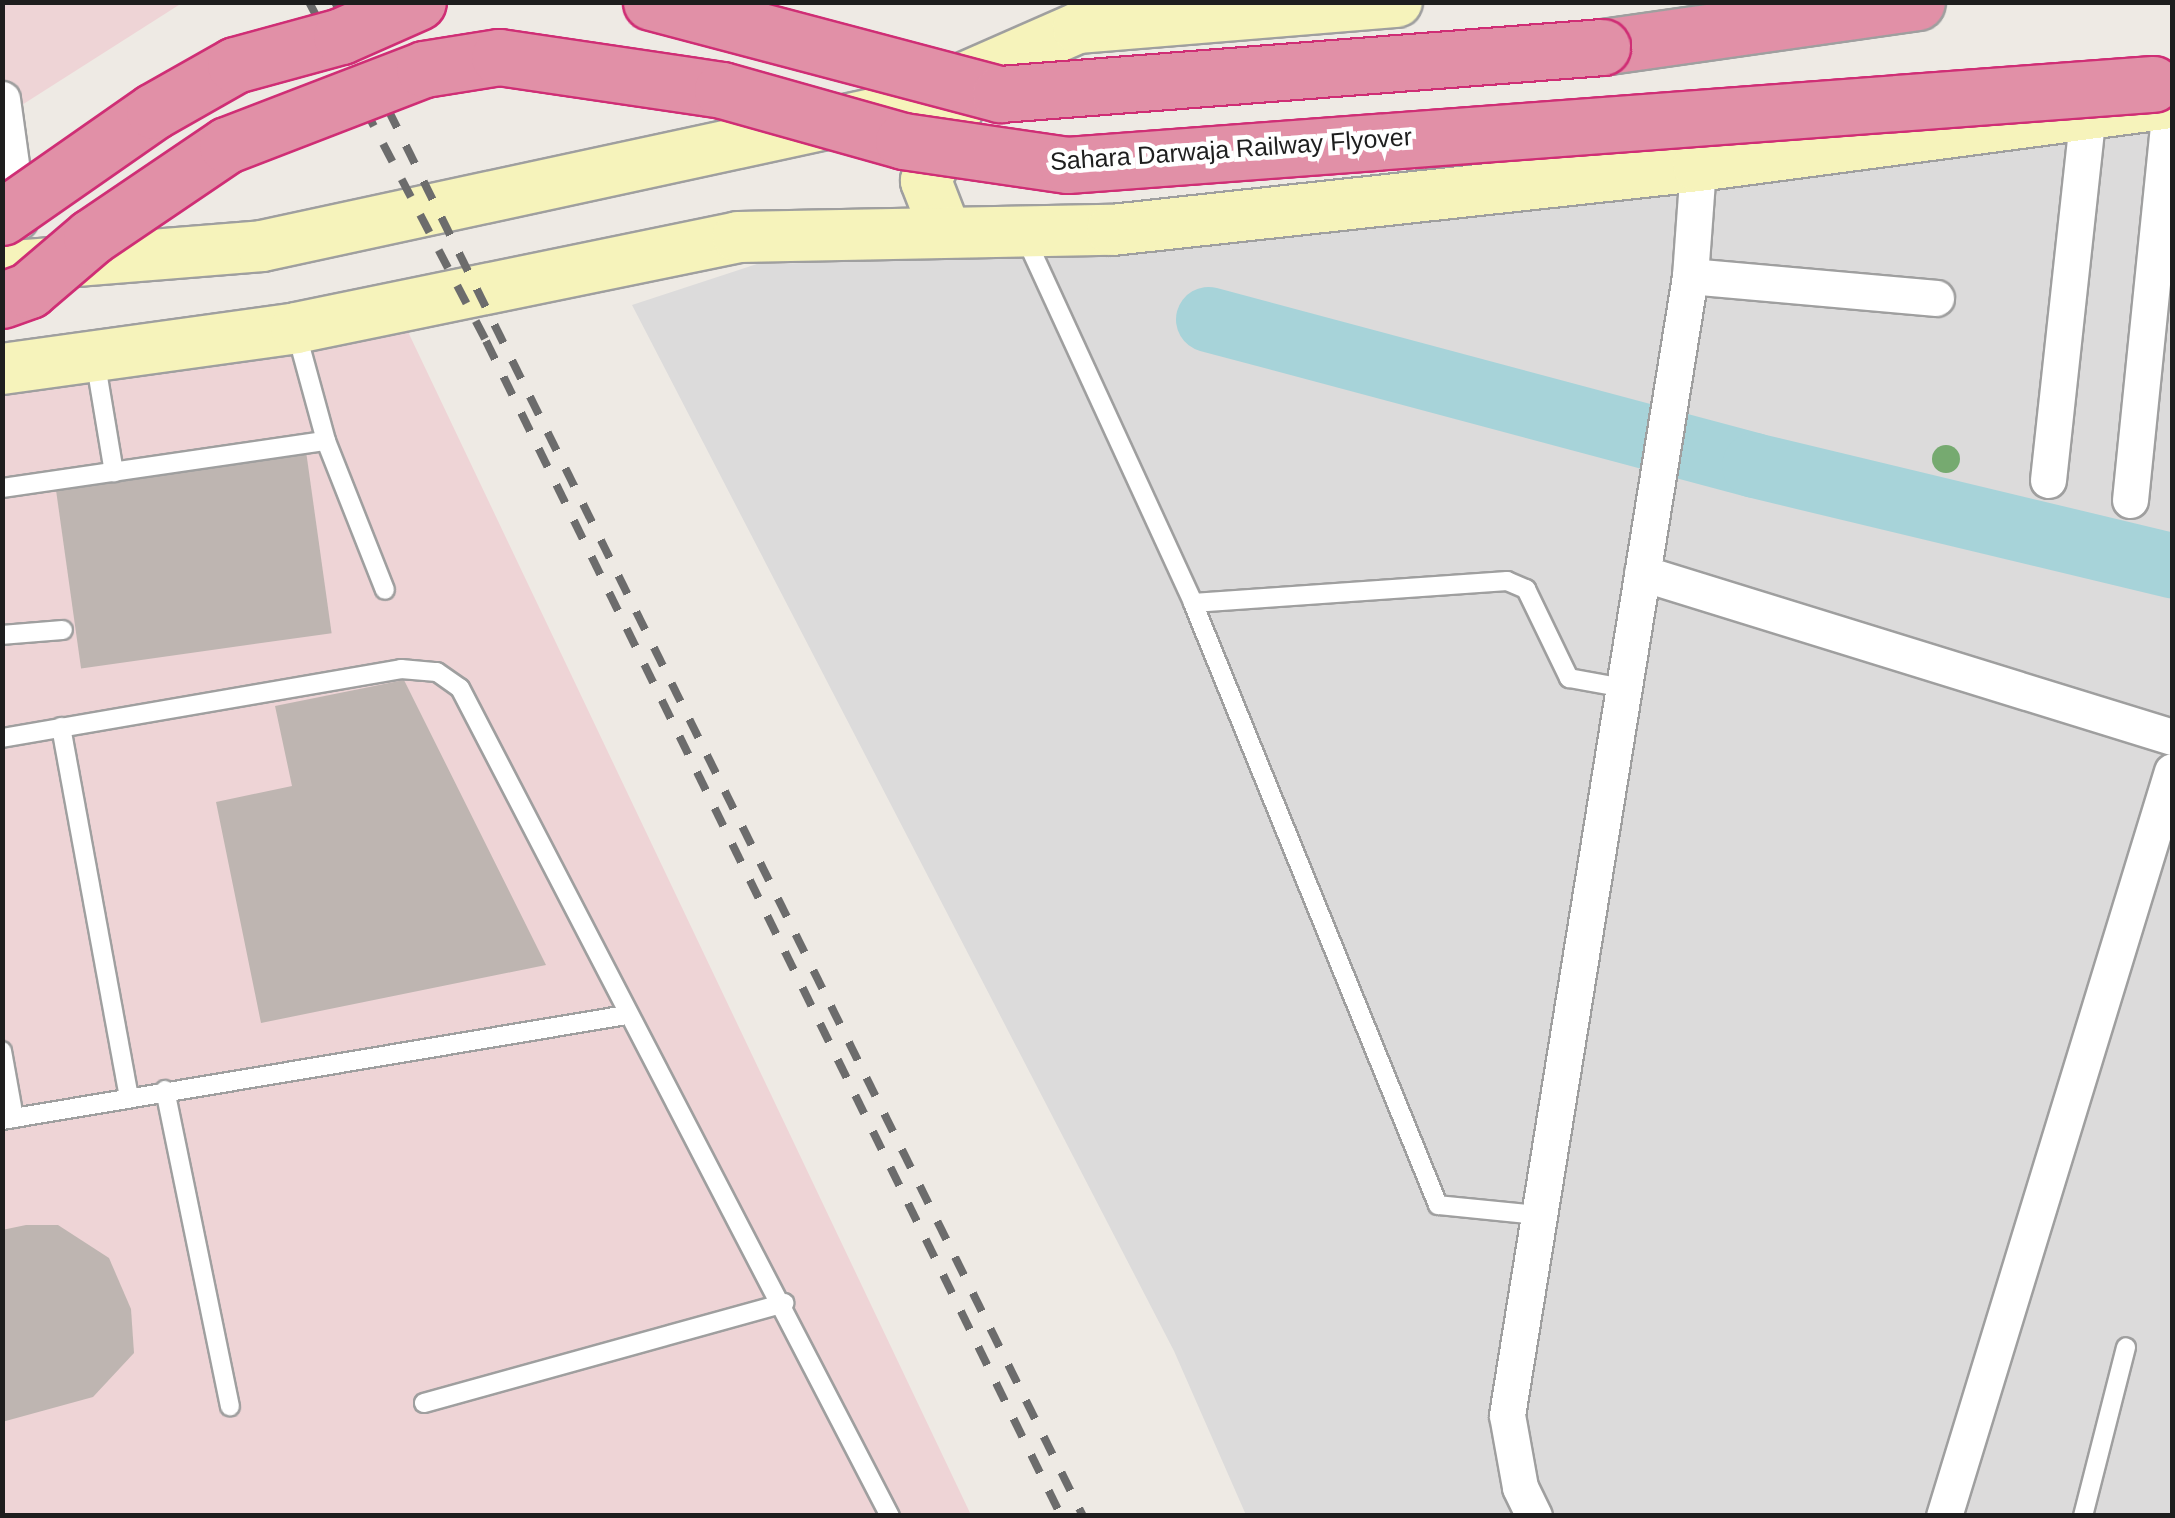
<!DOCTYPE html>
<style>
body{margin:0}
#map{position:relative;width:2175px;height:1518px;overflow:hidden;background:#eeeae4;font-family:Helvetica,sans-serif}
div>[style]{position:absolute}
[style*='--x']{left:calc(var(--x)*1px);top:calc(var(--y)*1px);width:calc(var(--w)*1px);rotate:calc(var(--a)*1deg)}
.residential>*{inset:0;background:#dcdbdb}
.commercial>*{inset:0;background:#eed4d6}
.river>*{height:65px;margin:-32.5px;padding:0 32.5px;transform-origin:32.5px;border-radius:32.5px;background:#a7d3d9}
.building>*{inset:0;background:#beb5b1;transform-origin:0 0}
.roads{filter:drop-shadow(2px 0 #9f9f9f) drop-shadow(-2px 0 #9f9f9f) drop-shadow(0 2px #9f9f9f) drop-shadow(0 -2px #9f9f9f)}
.lane>*{height:18px;margin:-9px;padding:0 9px;transform-origin:9px;border-radius:9px;background:#fff}
.street>*{height:35px;margin:-17.5px;padding:0 17.5px;transform-origin:17.5px;border-radius:17.5px;background:#fff}
.secondary>*{height:50px;margin:-25px;padding:0 25px;transform-origin:25px;border-radius:25px;background:#f6f3bb}
.highway>*{height:55px;margin:-27.5px;padding:0 27.5px;transform-origin:27.5px;border-radius:27.5px;background:#e190a7}
.rail>*{height:8px;margin-top:-4px;transform-origin:0;background:repeating-linear-gradient(90deg,#6c6c6c 0 20px,transparent 0 40px)}
.bridges{filter:drop-shadow(2px 0 #cf2e75) drop-shadow(-2px 0 #cf2e75) drop-shadow(0 2px #cf2e75) drop-shadow(0 -2px #cf2e75)}
.highway-bridge>*{height:55px;margin:-27.5px;padding:0 27.5px;transform-origin:27.5px;border-radius:27.5px;background:#e190a7}
.trees>*{width:28px;height:28px;margin:-14px;border-radius:50%;background:#76aa70}
span{translate:-50% -50%;white-space:nowrap;text-align:center;line-height:1.15;-webkit-text-stroke:9px #fff;paint-order:stroke}
.street-label{font-size:25px;color:#1e1e1e}
.frame{position:absolute;inset:0;border:5px solid #1e1e1e;pointer-events:none}
</style>
<div id="map">
<div class="residential">
<i style="clip-path:polygon(2172px 123px,2172px 1515px,1246px 1515px,1174px 1351px,632px 305px,757px 264px,1097px 256px)"></i>
</div>
<div class="commercial">
<i style="clip-path:polygon(3px 3px,182px 3px,3px 117px)"></i>
<i style="clip-path:polygon(400px 315px,971px 1515px,3px 1515px,2px 375px)"></i>
</div>
<div class="river">
<i style="--x:1208;--y:319;--w:565;--a:14.97"></i>
<i style="--x:1754;--y:465;--w:430;--a:13.5"></i>
</div>
<div class="building">
<i style="left:306px;top:451px;width:184px;height:253px;rotate:82deg"></i>
<i style="clip-path:polygon(404px 680px,546px 965px,261px 1023px,216px 802px,292px 786px,275px 706px)"></i>
<i style="clip-path:polygon(26px 1225px,58px 1225px,109px 1258px,131px 1309px,134px 1353px,93px 1397px,2px 1422px,2px 1230px)"></i>
</div>
<div class="roads">
<div class="lane">
<i style="--x:1025;--y:237;--w:403;--a:65.3"></i>
<i style="--x:1193;--y:603;--w:315;--a:-4"></i>
<i style="--x:1507;--y:581;--w:21;--a:23"></i>
<i style="--x:1526;--y:589;--w:99;--a:64.2"></i>
<i style="--x:1569;--y:678;--w:56;--a:10.3"></i>
<i style="--x:296;--y:331;--w:114;--a:74.7"></i>
<i style="--x:326;--y:441;--w:160;--a:68.4"></i>
<i style="--x:95;--y:359;--w:115;--a:80.5"></i>
<i style="--x:2;--y:488;--w:327;--a:-8.3"></i>
<i style="--x:1193;--y:603;--w:650;--a:67.85"></i>
<i style="--x:1438;--y:1205;--w:101;--a:5.7"></i>
<i style="--x:2;--y:635;--w:61;--a:-4.7"></i>
<i style="--x:61;--y:727;--w:376;--a:79.6"></i>
<i style="--x:2;--y:738;--w:405;--a:-9.8"></i>
<i style="--x:401;--y:669;--w:36;--a:5"></i>
<i style="--x:437;--y:672;--w:28;--a:35"></i>
<i style="--x:460;--y:688;--w:933;--a:62.56"></i>
<i style="--x:2;--y:1051;--w:68;--a:79.8"></i>
<i style="--x:165;--y:1090;--w:323;--a:78.4"></i>
<i style="--x:2;--y:1120;--w:633;--a:-9.55"></i>
<i style="--x:424;--y:1403;--w:374;--a:-15.5"></i>
<i style="--x:2083;--y:1516;--w:174;--a:-75.7"></i>
</div>
<div class="street">
<i style="--x:2;--y:99;--w:123;--a:82.1"></i>
<i style="--x:1690;--y:276;--w:247;--a:5.1"></i>
<i style="--x:2048;--y:480;--w:370;--a:-83.8"></i>
<i style="--x:2130;--y:500;--w:399;--a:-84.2"></i>
<i style="--x:1642;--y:573;--w:555;--a:17.19"></i>
<i style="--x:1534;--y:1516;--w:32;--a:-116"></i>
<i style="--x:1520;--y:1487;--w:73;--a:-100.2"></i>
<i style="--x:1507;--y:1415;--w:1154;--a:-80.87"></i>
<i style="--x:1690;--y:276;--w:110;--a:-85.8"></i>
<i style="--x:1944;--y:1516;--w:779;--a:-72.98"></i>
</div>
<div class="secondary">
<i style="--x:945;--y:230;--w:53;--a:-111.2"></i>
<i style="--x:926;--y:181;--w:77;--a:-66.1"></i>
<i style="--x:2;--y:267;--w:261;--a:-4.6"></i>
<i style="--x:262;--y:246;--w:644;--a:-12.2"></i>
<i style="--x:891;--y:110;--w:204;--a:-23.7"></i>
<i style="--x:1078;--y:28;--w:320;--a:-4.7"></i>
<i style="--x:2;--y:369;--w:297;--a:-7.9"></i>
<i style="--x:296;--y:328;--w:451;--a:-11.6"></i>
<i style="--x:738;--y:237;--w:374;--a:-1.1"></i>
<i style="--x:1112;--y:230;--w:589;--a:-6.23"></i>
<i style="--x:1698;--y:166;--w:478;--a:-7.6"></i>
</div>
<div class="highway">
<i style="--x:1602;--y:47;--w:318;--a:-8.1"></i>
</div>
</div>
<div class="rail">
<i style="--x:309;--y:2;--w:382;--a:62.4"></i>
<i style="--x:486;--y:341;--w:1308;--a:63.92"></i>
<i style="--x:335;--y:2;--w:1689;--a:63.71"></i>
</div>
<div class="bridges">
<div class="highway-bridge">
<i style="--x:651;--y:2;--w:361;--a:14.8"></i>
<i style="--x:1000;--y:94;--w:604;--a:-4.46"></i>
<i style="--x:2;--y:217;--w:185;--a:-34.9"></i>
<i style="--x:154;--y:111;--w:93;--a:-29.6"></i>
<i style="--x:235;--y:65;--w:110;--a:-15.3"></i>
<i style="--x:341;--y:36;--w:84;--a:-23.8"></i>
<i style="--x:2;--y:300;--w:29;--a:-20"></i>
<i style="--x:29;--y:290;--w:82;--a:-40.5"></i>
<i style="--x:91;--y:237;--w:164;--a:-34.1"></i>
<i style="--x:227;--y:145;--w:211;--a:-21.1"></i>
<i style="--x:424;--y:69;--w:76;--a:-9.1"></i>
<i style="--x:499;--y:57;--w:225;--a:8.4"></i>
<i style="--x:722;--y:90;--w:188;--a:15.7"></i>
<i style="--x:903;--y:141;--w:166;--a:8.3"></i>
<i style="--x:1067;--y:165;--w:1089;--a:-4.27"></i>
</div>
</div>
<div class="trees">
<i style="left:1946px;top:459px"></i>
</div>
<div class="street-label">
<span style="left:1231px;top:149px;rotate:-4deg">Sahara Darwaja Railway Flyover</span>
</div>
<div class="frame"></div>
</div>
